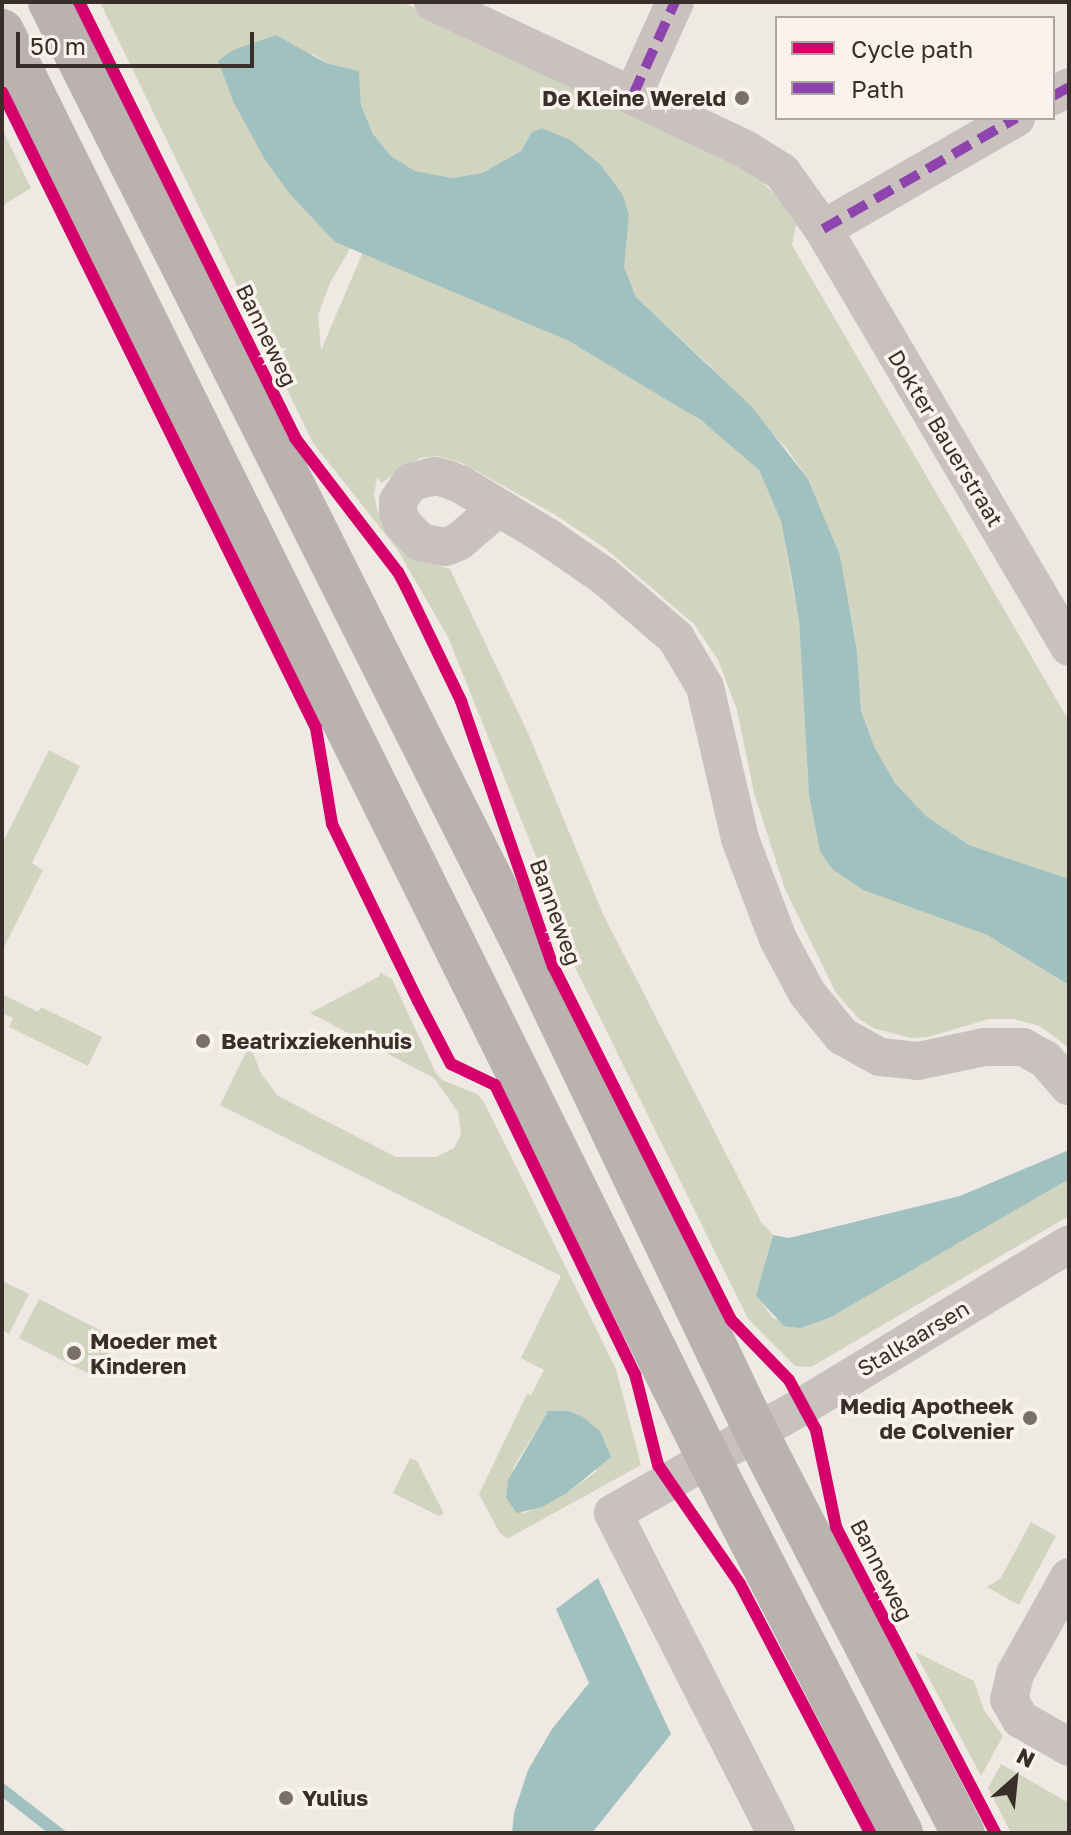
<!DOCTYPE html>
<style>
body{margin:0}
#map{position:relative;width:1071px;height:1835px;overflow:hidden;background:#efe9e4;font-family:"Golos Text",sans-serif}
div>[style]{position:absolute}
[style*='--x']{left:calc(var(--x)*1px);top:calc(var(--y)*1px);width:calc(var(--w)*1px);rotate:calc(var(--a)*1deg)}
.green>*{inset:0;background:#d1d4bf;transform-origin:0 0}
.water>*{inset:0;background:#a1c1c0}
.street>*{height:38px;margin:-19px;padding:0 19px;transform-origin:19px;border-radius:19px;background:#c8c1bd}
.secondary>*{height:44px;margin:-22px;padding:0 22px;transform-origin:22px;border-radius:22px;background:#b9b2ae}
.quiet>*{height:10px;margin-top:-5px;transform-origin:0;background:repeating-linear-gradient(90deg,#8e44ad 0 20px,transparent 0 30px)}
.cycleway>*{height:12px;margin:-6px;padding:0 6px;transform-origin:6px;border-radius:6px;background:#d6006c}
.dots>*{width:22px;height:22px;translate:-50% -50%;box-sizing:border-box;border:4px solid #faf3ed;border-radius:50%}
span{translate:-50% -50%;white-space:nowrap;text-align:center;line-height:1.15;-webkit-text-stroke:7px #faf3ed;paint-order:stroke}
.poi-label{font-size:22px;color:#3a2e2a;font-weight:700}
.right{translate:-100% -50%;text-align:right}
.left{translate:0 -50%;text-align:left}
.street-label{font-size:22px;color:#3a2e2a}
.frame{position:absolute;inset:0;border:4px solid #3a2e2a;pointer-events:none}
.legend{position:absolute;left:775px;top:16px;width:280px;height:104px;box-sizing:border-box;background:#faf3ed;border:2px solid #ada49f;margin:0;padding:10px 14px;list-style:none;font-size:24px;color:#3a2e2a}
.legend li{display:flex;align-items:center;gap:16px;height:40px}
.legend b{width:40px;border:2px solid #ada49f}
.north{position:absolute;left:975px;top:1739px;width:80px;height:80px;-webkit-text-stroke:6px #faf3ed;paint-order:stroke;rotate:27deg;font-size:22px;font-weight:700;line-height:32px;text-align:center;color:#3a2e2a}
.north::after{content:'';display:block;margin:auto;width:28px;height:36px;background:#3a2e2a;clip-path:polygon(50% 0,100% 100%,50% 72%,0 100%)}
.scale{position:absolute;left:16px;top:32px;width:238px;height:36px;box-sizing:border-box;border:4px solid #3a2e2a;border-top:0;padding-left:10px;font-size:24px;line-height:28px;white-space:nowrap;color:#3a2e2a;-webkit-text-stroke:6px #faf3ed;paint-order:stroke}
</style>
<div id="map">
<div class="green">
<i style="clip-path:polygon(100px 2px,402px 2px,608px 96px,744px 164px,783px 203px,796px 225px,792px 245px,1069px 721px,1069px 879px,969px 845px,926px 816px,895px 783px,874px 746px,861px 709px,857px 651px,840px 555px,808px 479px,788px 450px,710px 366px,636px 297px,624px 267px,623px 195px,600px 164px,571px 140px,542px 128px,532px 132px,521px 151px,482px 173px,452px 178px,415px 171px,391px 156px,373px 134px,361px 105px,359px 71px,326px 63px,312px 53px,335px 242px,351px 247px,330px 283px,318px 315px,321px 350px,363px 252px,569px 341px,650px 387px,723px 436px,759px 470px,781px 521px,799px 622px,809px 795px,821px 851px,832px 869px,863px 890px,987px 935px,1069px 985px,1069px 1048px,1040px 1026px,1013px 1019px,989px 1019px,928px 1037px,910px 1038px,873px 1028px,859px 1019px,836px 993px,785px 889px,754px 793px,737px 710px,718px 660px,694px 624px,606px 549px,554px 514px,462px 463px,438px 456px,420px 458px,381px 483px,377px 477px,374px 495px,378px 513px,392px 531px,428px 562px,450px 569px,528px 733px,603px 914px,761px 1222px,773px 1235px,757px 1296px,773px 1318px,802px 1328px,829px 1317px,1069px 1179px,1069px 1216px,811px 1367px,795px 1366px,748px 1319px,575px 967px,553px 899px,448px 637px,397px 549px,313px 443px)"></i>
<i style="clip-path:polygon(2px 129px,31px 188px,2px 206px)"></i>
<i style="clip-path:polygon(49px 750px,80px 766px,32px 863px,43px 870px,2px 951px,2px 844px)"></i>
<i style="clip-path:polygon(evenodd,379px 972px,392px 979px,436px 1073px,442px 1080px,477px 1094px,484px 1102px,616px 1369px,641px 1465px,507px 1539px,499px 1532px,479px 1494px,527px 1394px,531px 1395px,544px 1370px,521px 1358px,561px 1276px,220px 1105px,250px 1044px,260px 1072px,278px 1096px,396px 1157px,436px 1157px,454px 1148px,461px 1135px,458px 1112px,434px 1078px,310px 1013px,380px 976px,379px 972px,548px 1411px,597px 1471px,567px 1493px,523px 1514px,513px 1468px,548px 1411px)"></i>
<i style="clip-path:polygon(2px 994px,38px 1012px,41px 1007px,102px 1037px,88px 1066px,9px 1027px,13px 1018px,2px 1013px)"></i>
<i style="clip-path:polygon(2px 1281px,29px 1294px,9px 1334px,2px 1330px)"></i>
<i style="left:39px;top:1299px;width:87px;height:44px;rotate:27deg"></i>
<i style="clip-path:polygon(410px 1458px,417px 1461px,444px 1514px,439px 1516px,393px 1493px)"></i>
<i style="clip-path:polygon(1031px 1522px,1056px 1536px,1019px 1605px,987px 1587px,1000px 1579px)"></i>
<i style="clip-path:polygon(915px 1652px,974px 1681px,984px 1710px,1003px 1736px,981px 1776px)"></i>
<i style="clip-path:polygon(1001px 1764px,1069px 1803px,1069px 1833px,1011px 1833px,988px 1788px)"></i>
</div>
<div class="water">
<i style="clip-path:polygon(276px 35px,326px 63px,359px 71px,361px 105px,373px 134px,391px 156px,415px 171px,452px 178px,482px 173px,521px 151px,532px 132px,542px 128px,571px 140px,600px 164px,623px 195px,629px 215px,624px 267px,636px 297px,751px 406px,808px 479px,840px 555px,857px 651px,861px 710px,874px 746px,895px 783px,926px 816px,969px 845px,1069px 879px,1069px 985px,987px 935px,863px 890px,832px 869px,820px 851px,809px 795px,799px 622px,792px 579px,781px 521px,759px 470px,702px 421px,569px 341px,335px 242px,289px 193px,264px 158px,234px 103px,218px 61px,233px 50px)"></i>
<i style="clip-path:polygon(1069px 1150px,1069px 1179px,829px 1318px,801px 1328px,784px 1326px,756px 1296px,773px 1235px,789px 1238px,960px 1196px)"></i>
<i style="clip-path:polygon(548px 1411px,568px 1411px,583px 1417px,600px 1431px,611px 1457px,567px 1493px,542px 1507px,517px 1513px,506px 1498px,508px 1480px)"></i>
<i style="clip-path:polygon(598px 1578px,671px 1734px,592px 1833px,512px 1833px,514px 1813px,528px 1770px,552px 1729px,589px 1683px,556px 1609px)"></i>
<i style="clip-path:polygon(2px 1782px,68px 1833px,48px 1833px,2px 1797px)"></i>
</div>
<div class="street">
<i style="--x:433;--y:2;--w:347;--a:25.2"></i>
<i style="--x:747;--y:150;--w:41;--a:32.2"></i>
<i style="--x:782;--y:172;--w:70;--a:54.3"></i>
<i style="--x:823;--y:229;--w:485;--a:59.5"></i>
<i style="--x:633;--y:95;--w:102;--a:-65.7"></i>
<i style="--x:1053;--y:96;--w:18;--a:-29"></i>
<i style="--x:823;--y:229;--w:223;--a:-29.9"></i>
<i style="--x:498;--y:508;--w:52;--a:139.6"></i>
<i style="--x:458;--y:542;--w:14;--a:159"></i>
<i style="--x:445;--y:547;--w:25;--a:-169"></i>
<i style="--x:420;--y:542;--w:26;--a:-133"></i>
<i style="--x:402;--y:523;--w:12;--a:-110"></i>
<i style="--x:398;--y:512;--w:11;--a:-90"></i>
<i style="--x:398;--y:501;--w:23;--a:-56"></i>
<i style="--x:411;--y:482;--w:25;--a:-14"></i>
<i style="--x:435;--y:476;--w:12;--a:14"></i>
<i style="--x:447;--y:479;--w:14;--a:21"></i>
<i style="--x:460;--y:484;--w:100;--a:31.2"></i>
<i style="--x:546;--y:536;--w:70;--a:34.6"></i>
<i style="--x:604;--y:576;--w:95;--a:40.7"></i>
<i style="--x:676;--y:638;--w:57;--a:59.4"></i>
<i style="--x:705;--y:687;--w:156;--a:77"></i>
<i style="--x:740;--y:839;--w:107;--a:69.2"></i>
<i style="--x:778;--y:939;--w:61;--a:61.8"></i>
<i style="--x:807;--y:993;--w:55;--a:50.9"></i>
<i style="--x:842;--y:1036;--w:43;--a:28.9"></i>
<i style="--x:880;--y:1057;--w:38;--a:6"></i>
<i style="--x:918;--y:1061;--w:67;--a:-12"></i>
<i style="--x:984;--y:1047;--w:39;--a:0"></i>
<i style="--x:1023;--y:1047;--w:26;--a:29"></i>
<i style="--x:1046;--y:1060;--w:35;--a:49"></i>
<i style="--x:1069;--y:1577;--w:111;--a:119.1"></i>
<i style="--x:1015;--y:1674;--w:26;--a:103"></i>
<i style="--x:1009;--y:1699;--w:23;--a:61"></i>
<i style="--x:1020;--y:1719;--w:56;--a:29.7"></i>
<i style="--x:776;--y:1833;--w:359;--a:-117"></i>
<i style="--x:613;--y:1513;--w:218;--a:-29.4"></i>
<i style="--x:803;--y:1406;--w:311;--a:-31.3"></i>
</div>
<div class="secondary">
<i style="--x:50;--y:2;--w:1060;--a:63.31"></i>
<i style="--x:526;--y:949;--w:535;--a:64.54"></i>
<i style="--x:756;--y:1432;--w:451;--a:62.7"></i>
<i style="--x:2;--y:31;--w:1593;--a:63.66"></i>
<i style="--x:709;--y:1459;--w:420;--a:62.8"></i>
</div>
<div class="quiet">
<i style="--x:633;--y:95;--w:102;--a:-65.7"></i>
<i style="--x:1053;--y:96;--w:18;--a:-29"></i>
<i style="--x:823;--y:229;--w:223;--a:-29.9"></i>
</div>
<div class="cycleway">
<i style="--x:79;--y:2;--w:487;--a:63.6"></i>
<i style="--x:295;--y:438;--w:169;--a:52.5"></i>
<i style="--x:398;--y:572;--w:17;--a:62"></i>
<i style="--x:406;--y:587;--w:127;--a:64.2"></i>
<i style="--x:461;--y:701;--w:281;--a:70.9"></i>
<i style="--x:553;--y:966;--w:396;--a:63.3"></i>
<i style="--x:731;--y:1320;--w:83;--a:46"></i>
<i style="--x:789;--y:1380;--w:57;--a:61.6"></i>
<i style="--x:816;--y:1430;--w:99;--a:78.3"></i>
<i style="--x:836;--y:1527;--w:345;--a:62.5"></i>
<i style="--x:2;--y:92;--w:709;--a:63.72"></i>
<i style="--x:316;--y:728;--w:97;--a:80.5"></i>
<i style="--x:332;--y:824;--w:197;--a:64.1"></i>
<i style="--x:418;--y:1001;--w:71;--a:62.4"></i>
<i style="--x:451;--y:1064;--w:49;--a:25.5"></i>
<i style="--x:495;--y:1085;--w:321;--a:64.2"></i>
<i style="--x:635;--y:1374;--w:94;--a:75.8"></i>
<i style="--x:658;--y:1465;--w:145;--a:55.4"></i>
<i style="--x:740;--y:1584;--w:281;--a:62.4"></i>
</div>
<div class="dots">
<i style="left:742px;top:98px;background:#796f6b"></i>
<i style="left:203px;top:1041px;background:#796f6b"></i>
<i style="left:74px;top:1353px;background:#796f6b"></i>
<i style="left:1030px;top:1418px;background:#796f6b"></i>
<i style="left:286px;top:1798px;background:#796f6b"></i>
</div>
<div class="poi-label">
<span class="right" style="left:726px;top:98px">De Kleine Wereld</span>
<span class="left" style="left:221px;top:1041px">Beatrixziekenhuis</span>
<span class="left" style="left:90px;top:1353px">Moeder met<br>Kinderen</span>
<span class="right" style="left:1014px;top:1418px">Mediq Apotheek<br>de Colvenier</span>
<span class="left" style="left:302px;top:1798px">Yulius</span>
</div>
<div class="street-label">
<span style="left:267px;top:335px;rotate:64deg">Banneweg</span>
<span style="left:946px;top:438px;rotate:59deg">Dokter Bauerstraat</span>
<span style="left:556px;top:912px;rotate:70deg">Banneweg</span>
<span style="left:913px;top:1338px;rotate:-31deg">Stalkaarsen</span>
<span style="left:882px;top:1570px;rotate:63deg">Banneweg</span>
</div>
<div class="frame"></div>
<ul class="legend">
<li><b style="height:10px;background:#d6006c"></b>Cycle path</li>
<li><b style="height:10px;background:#8e44ad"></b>Path</li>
</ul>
<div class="north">N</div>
<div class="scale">50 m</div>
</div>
